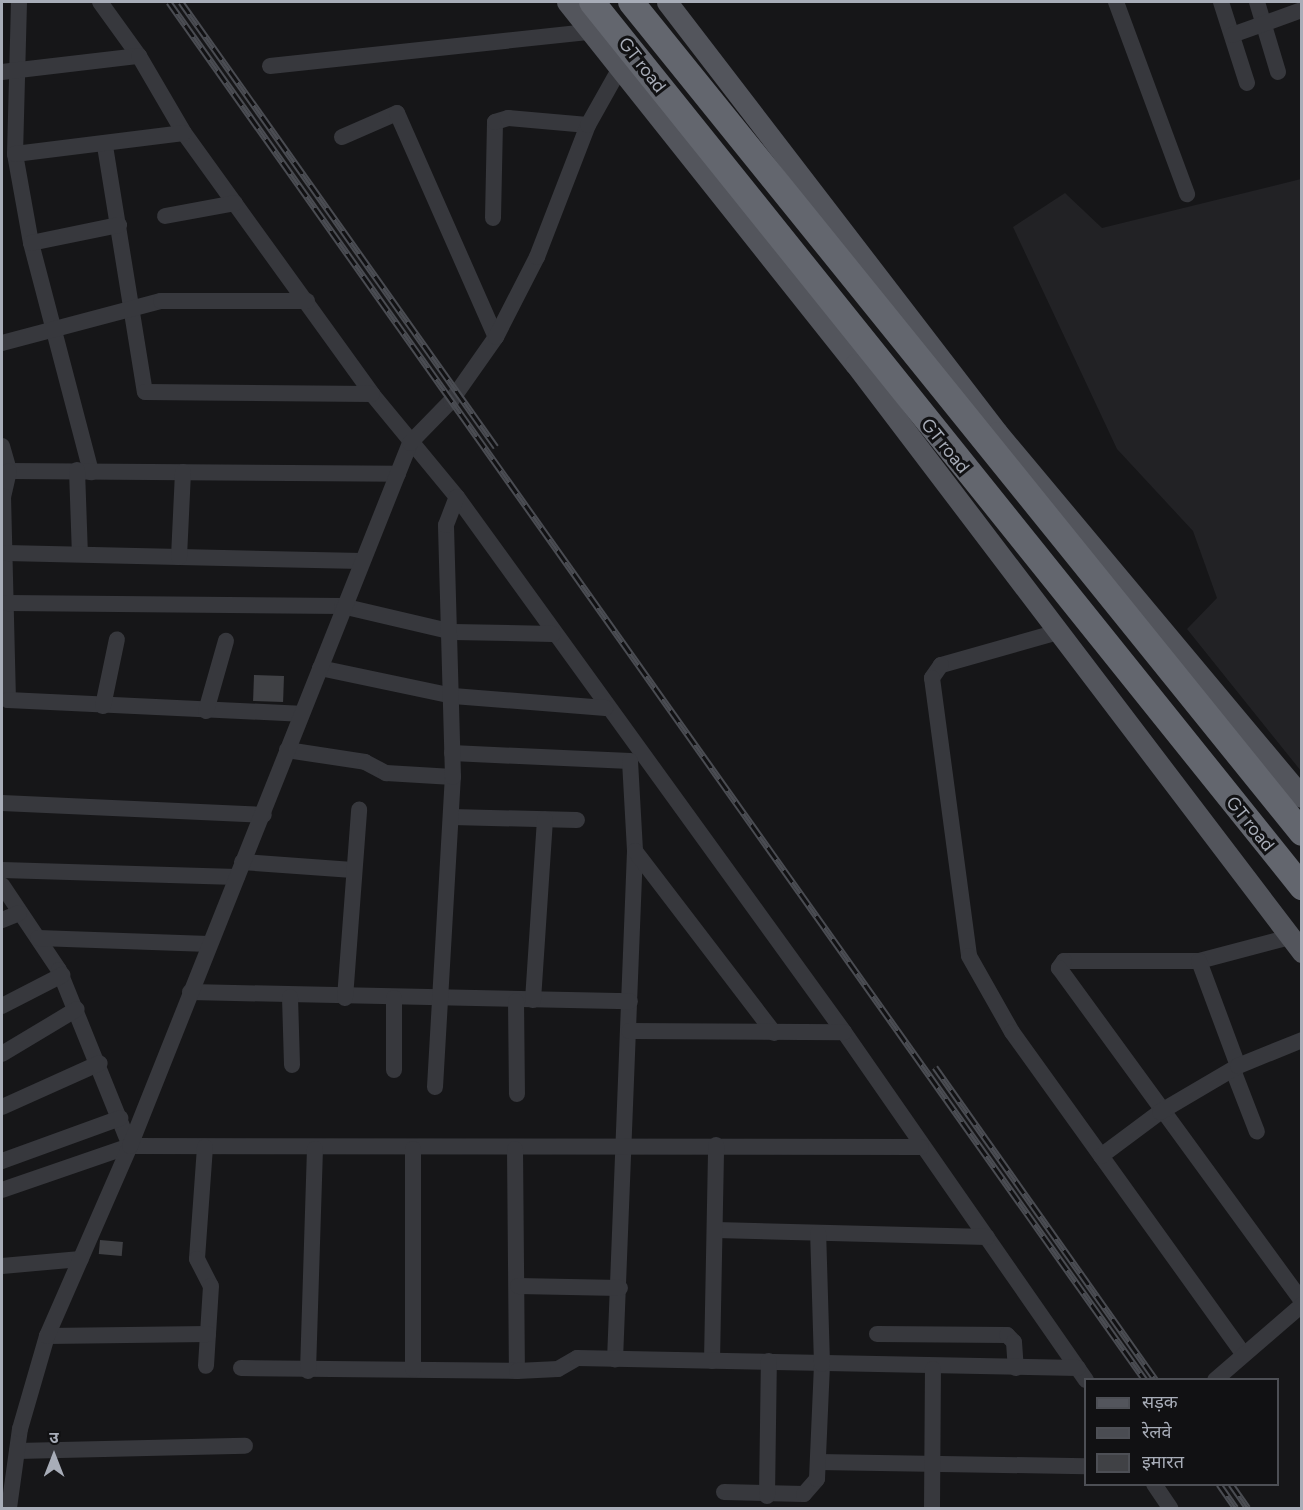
<!DOCTYPE html>
<meta charset="utf-8">
<style>
body{margin:0}
#map{position:relative;width:1303px;height:1510px;overflow:hidden;background:#161618;font-family:Figtree,"Noto Sans Devanagari",sans-serif}
div>[style]{position:absolute}
[style*='--x']{left:calc(var(--x)*1px);top:calc(var(--y)*1px);width:calc(var(--w)*1px);rotate:calc(var(--a)*1deg)}
.built>*{inset:0;background:#222225}
.building>*{inset:0;background:#404145;transform-origin:0 0}
.minor>*{height:16px;margin:-8px;padding:0 8px;transform-origin:8px;border-radius:8px;background:#37383d}
.major>*{height:21px;margin:-10.5px;padding:0 10.5px;transform-origin:10.5px;border-radius:10.5px;background:#53555c}
.highway>*{height:26px;margin:-13px;padding:0 13px;transform-origin:13px;border-radius:13px;background:#63666e}
.rail>*{height:7px;margin-top:-3.5px;transform-origin:0;background:repeating-linear-gradient(90deg,#111113 0 14px,#4a4c52 0 28px);box-sizing:border-box;border-block:2px solid #4a4c52}
span{translate:-50% -50%;white-space:nowrap;text-align:center;line-height:1.15;-webkit-text-stroke:6px #111113;paint-order:stroke}
.street-label{font-size:18px;color:#a8adb8}
.frame{position:absolute;inset:0;border:3px solid #a8adb8;pointer-events:none}
.legend{position:absolute;left:1084px;top:1378px;width:195px;height:108px;box-sizing:border-box;background:#111113;border:2px solid #4d4f55;margin:0;padding:8px 10px;list-style:none;font-size:18px;color:#a8adb8}
.legend li{display:flex;align-items:center;gap:12px;height:30px}
.legend b{width:30px;border:2px solid #4d4f55}
.north{position:absolute;left:24px;top:1426px;width:60px;height:60px;-webkit-text-stroke:4px #111113;paint-order:stroke;rotate:0deg;font-size:16px;font-weight:700;line-height:24px;text-align:center;color:#a8adb8}
.north::after{content:'';display:block;margin:auto;width:21px;height:27px;background:#a8adb8;clip-path:polygon(50% 0,100% 100%,50% 72%,0 100%)}
</style>
<div id="map">
<div class="built">
<i style="clip-path:polygon(1301px 179px,1302px 179px,1301px 771px,1187px 629px,1217px 598px,1193px 531px,1117px 449px,1013px 227px,1065px 193px,1102px 228px)"></i>
</div>
<div class="building">
<i style="left:254px;top:675px;width:30px;height:26px;rotate:2deg"></i>
<i style="left:100px;top:1240px;width:23px;height:14px;rotate:5deg"></i>
</div>
<div class="minor">
<i style="--x:19;--y:2;--w:152;--a:91.5"></i>
<i style="--x:15;--y:154;--w:90;--a:79.8"></i>
<i style="--x:31;--y:243;--w:237;--a:75.3"></i>
<i style="--x:100;--y:2;--w:67;--a:54.2"></i>
<i style="--x:1116;--y:2;--w:205;--a:69.7"></i>
<i style="--x:1221;--y:2;--w:85;--a:72.2"></i>
<i style="--x:1257;--y:2;--w:73;--a:73.3"></i>
<i style="--x:1232;--y:35;--w:74;--a:-19.7"></i>
<i style="--x:270;--y:66;--w:322;--a:-6.1"></i>
<i style="--x:2;--y:72;--w:138;--a:-6.7"></i>
<i style="--x:139;--y:56;--w:89;--a:59.7"></i>
<i style="--x:184;--y:133;--w:322;--a:54.2"></i>
<i style="--x:372;--y:394;--w:134;--a:50.5"></i>
<i style="--x:457;--y:497;--w:660;--a:54.12"></i>
<i style="--x:844;--y:1032;--w:424;--a:55.2"></i>
<i style="--x:342;--y:137;--w:60;--a:-23.6"></i>
<i style="--x:397;--y:113;--w:245;--a:66.2"></i>
<i style="--x:105;--y:146;--w:249;--a:80.8"></i>
<i style="--x:145;--y:392;--w:227;--a:0.5"></i>
<i style="--x:15;--y:154;--w:170;--a:-7.1"></i>
<i style="--x:165;--y:216;--w:71;--a:-10.5"></i>
<i style="--x:493;--y:218;--w:96;--a:-88.8"></i>
<i style="--x:495;--y:122;--w:14;--a:-17"></i>
<i style="--x:508;--y:118;--w:80;--a:5"></i>
<i style="--x:31;--y:243;--w:90;--a:-11.6"></i>
<i style="--x:2;--y:343;--w:164;--a:-14.8"></i>
<i style="--x:161;--y:301;--w:146;--a:0"></i>
<i style="--x:2;--y:446;--w:26;--a:74"></i>
<i style="--x:9;--y:471;--w:389;--a:0.4"></i>
<i style="--x:77;--y:470;--w:84;--a:88"></i>
<i style="--x:9;--y:471;--w:26;--a:103"></i>
<i style="--x:3;--y:496;--w:204;--a:88.6"></i>
<i style="--x:8;--y:700;--w:292;--a:2.7"></i>
<i style="--x:6;--y:553;--w:356;--a:1.3"></i>
<i style="--x:179;--y:557;--w:85;--a:-87.3"></i>
<i style="--x:7;--y:603;--w:335;--a:0.5"></i>
<i style="--x:342;--y:606;--w:114;--a:13.2"></i>
<i style="--x:453;--y:632;--w:100;--a:1.1"></i>
<i style="--x:1058;--y:632;--w:122;--a:164.2"></i>
<i style="--x:941;--y:665;--w:16;--a:125"></i>
<i style="--x:932;--y:678;--w:280;--a:82.4"></i>
<i style="--x:969;--y:956;--w:87;--a:60.5"></i>
<i style="--x:1012;--y:1032;--w:395;--a:54.3"></i>
<i style="--x:320;--y:668;--w:136;--a:11.9"></i>
<i style="--x:453;--y:696;--w:153;--a:4.5"></i>
<i style="--x:103;--y:706;--w:68;--a:-78.2"></i>
<i style="--x:206;--y:711;--w:73;--a:-74.1"></i>
<i style="--x:287;--y:750;--w:79;--a:8.7"></i>
<i style="--x:365;--y:762;--w:24;--a:28"></i>
<i style="--x:386;--y:773;--w:67;--a:3.4"></i>
<i style="--x:452;--y:753;--w:178;--a:2.6"></i>
<i style="--x:630;--y:761;--w:90;--a:86.8"></i>
<i style="--x:635;--y:851;--w:509;--a:92.25"></i>
<i style="--x:2;--y:803;--w:262;--a:2.6"></i>
<i style="--x:452;--y:817;--w:125;--a:1.4"></i>
<i style="--x:635;--y:851;--w:229;--a:52.6"></i>
<i style="--x:242;--y:862;--w:111;--a:4.1"></i>
<i style="--x:2;--y:870;--w:235;--a:1.7"></i>
<i style="--x:2;--y:885;--w:102;--a:56.2"></i>
<i style="--x:59;--y:970;--w:190;--a:68"></i>
<i style="--x:130;--y:1146;--w:791;--a:0.07"></i>
<i style="--x:2;--y:920;--w:18;--a:-22"></i>
<i style="--x:1290;--y:937;--w:94;--a:165.2"></i>
<i style="--x:1199;--y:961;--w:135;--a:180"></i>
<i style="--x:1064;--y:961;--w:9;--a:126"></i>
<i style="--x:1059;--y:968;--w:412;--a:53.9"></i>
<i style="--x:38;--y:938;--w:171;--a:2"></i>
<i style="--x:1199;--y:961;--w:112;--a:69.6"></i>
<i style="--x:190;--y:992;--w:440;--a:1.2"></i>
<i style="--x:290;--y:997;--w:68;--a:88.3"></i>
<i style="--x:345;--y:998;--w:189;--a:-85.7"></i>
<i style="--x:394;--y:998;--w:72;--a:90"></i>
<i style="--x:533;--y:1000;--w:181;--a:-86.2"></i>
<i style="--x:516;--y:1001;--w:93;--a:89.4"></i>
<i style="--x:2;--y:1006;--w:68;--a:-27.3"></i>
<i style="--x:629;--y:1031;--w:215;--a:0.3"></i>
<i style="--x:2;--y:1054;--w:87;--a:-31"></i>
<i style="--x:1233;--y:1070;--w:66;--a:68.8"></i>
<i style="--x:435;--y:1087;--w:311;--a:-86.7"></i>
<i style="--x:453;--y:777;--w:252;--a:-91.6"></i>
<i style="--x:446;--y:525;--w:30;--a:-69"></i>
<i style="--x:2;--y:1107;--w:107;--a:-24.2"></i>
<i style="--x:205;--y:1147;--w:112;--a:94.1"></i>
<i style="--x:197;--y:1259;--w:30;--a:63"></i>
<i style="--x:211;--y:1286;--w:80;--a:93.6"></i>
<i style="--x:515;--y:1149;--w:222;--a:89.5"></i>
<i style="--x:1101;--y:1156;--w:74;--a:-36.7"></i>
<i style="--x:1160;--y:1112;--w:91;--a:-30.5"></i>
<i style="--x:1238;--y:1066;--w:69;--a:-22.1"></i>
<i style="--x:2;--y:1161;--w:126;--a:-20"></i>
<i style="--x:2;--y:1190;--w:135;--a:-19"></i>
<i style="--x:716;--y:1230;--w:271;--a:1.5"></i>
<i style="--x:2;--y:1266;--w:79;--a:-5.1"></i>
<i style="--x:518;--y:1286;--w:102;--a:1.1"></i>
<i style="--x:877;--y:1334;--w:130;--a:0.4"></i>
<i style="--x:1007;--y:1335;--w:10;--a:45"></i>
<i style="--x:1014;--y:1342;--w:26;--a:86"></i>
<i style="--x:47;--y:1336;--w:161;--a:-0.7"></i>
<i style="--x:712;--y:1361;--w:216;--a:-88.9"></i>
<i style="--x:241;--y:1368;--w:276;--a:0.6"></i>
<i style="--x:517;--y:1371;--w:41;--a:-2.8"></i>
<i style="--x:558;--y:1369;--w:22;--a:-30"></i>
<i style="--x:577;--y:1358;--w:501;--a:1.14"></i>
<i style="--x:413;--y:1369;--w:220;--a:-90"></i>
<i style="--x:308;--y:1371;--w:222;--a:-88.2"></i>
<i style="--x:1215;--y:1380;--w:115;--a:-40.8"></i>
<i style="--x:17;--y:1451;--w:228;--a:-1.3"></i>
<i style="--x:818;--y:1462;--w:268;--a:0.9"></i>
<i style="--x:1154;--y:1484;--w:29;--a:56"></i>
<i style="--x:724;--y:1492;--w:80;--a:1.4"></i>
<i style="--x:804;--y:1494;--w:20;--a:-49"></i>
<i style="--x:817;--y:1479;--w:115;--a:-87.5"></i>
<i style="--x:822;--y:1364;--w:131;--a:-91.7"></i>
<i style="--x:767;--y:1496;--w:135;--a:-89.2"></i>
<i style="--x:9;--y:1508;--w:80;--a:-82.1"></i>
<i style="--x:20;--y:1429;--w:97;--a:-73.8"></i>
<i style="--x:47;--y:1336;--w:207;--a:-66.4"></i>
<i style="--x:130;--y:1146;--w:757;--a:-68.28"></i>
<i style="--x:410;--y:443;--w:59;--a:-45.7"></i>
<i style="--x:451;--y:401;--w:78;--a:-54.9"></i>
<i style="--x:496;--y:337;--w:90;--a:-62.9"></i>
<i style="--x:537;--y:257;--w:142;--a:-68.9"></i>
<i style="--x:588;--y:125;--w:65;--a:-60.7"></i>
<i style="--x:932;--y:1508;--w:139;--a:-89.6"></i>
</div>
<div class="major">
<i style="--x:567;--y:2;--w:463;--a:51.5"></i>
<i style="--x:855;--y:364;--w:739;--a:52.76"></i>
<i style="--x:667;--y:2;--w:542;--a:52.5"></i>
<i style="--x:997;--y:432;--w:476;--a:50.1"></i>
</div>
<div class="highway">
<i style="--x:592;--y:2;--w:1135;--a:51.26"></i>
<i style="--x:631;--y:2;--w:1068;--a:51.08"></i>
</div>
<div class="rail">
<i style="--x:169;--y:2;--w:1689;--a:54.69"></i>
<i style="--x:181;--y:2;--w:545;--a:54.71"></i>
<i style="--x:935;--y:1067;--w:383;--a:54.8"></i>
<i style="--x:1219;--y:1484;--w:29;--a:55"></i>
<i style="--x:1231;--y:1484;--w:29;--a:55"></i>
</div>
<div class="street-label">
<span style="left:642px;top:65px;rotate:52deg">GT road</span>
<span style="left:945px;top:446px;rotate:51deg">GT road</span>
<span style="left:1250px;top:824px;rotate:51deg">GT road</span>
</div>
<div class="frame"></div>
<ul class="legend">
<li><b style="height:8px;background:#53555c"></b>सड़क</li>
<li><b style="height:8px;background:#4a4c52"></b>रेलवे</li>
<li><b style="height:16px;background:#404145"></b>इमारत</li>
</ul>
<div class="north">उ</div>
</div>
